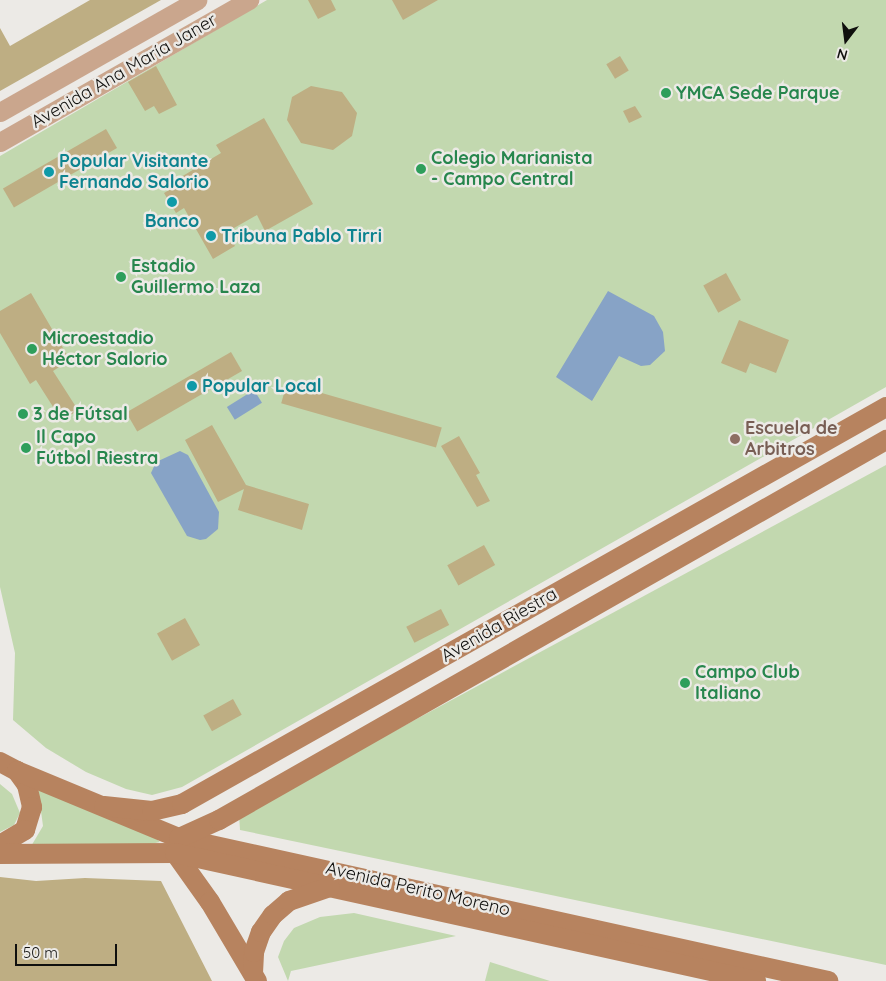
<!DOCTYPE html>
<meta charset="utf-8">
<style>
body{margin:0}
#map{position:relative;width:886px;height:981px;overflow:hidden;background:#eceae6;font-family:Quicksand,sans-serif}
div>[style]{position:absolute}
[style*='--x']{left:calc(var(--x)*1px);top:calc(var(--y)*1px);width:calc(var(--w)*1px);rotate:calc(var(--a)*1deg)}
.green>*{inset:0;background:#c2d8af}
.water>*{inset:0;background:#87a3c6;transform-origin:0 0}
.building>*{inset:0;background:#beae83;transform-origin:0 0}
.tertiary>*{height:19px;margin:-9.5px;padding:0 9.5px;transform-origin:9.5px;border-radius:9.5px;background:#caa68d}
.secondary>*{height:20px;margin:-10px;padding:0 10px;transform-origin:10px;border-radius:10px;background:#b7835f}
.dots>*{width:14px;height:14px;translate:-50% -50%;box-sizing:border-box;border:2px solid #eceae6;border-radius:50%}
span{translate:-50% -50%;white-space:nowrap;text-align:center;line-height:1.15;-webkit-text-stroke:5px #eceae6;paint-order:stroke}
.street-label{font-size:18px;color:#10100e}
.leisure-label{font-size:18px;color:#27864d;font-weight:700}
.left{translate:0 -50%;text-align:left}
.culture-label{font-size:18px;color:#0d838f;font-weight:700}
.education-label{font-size:18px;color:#785e54;font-weight:700}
.north{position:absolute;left:821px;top:15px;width:50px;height:50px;-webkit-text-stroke:4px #eceae6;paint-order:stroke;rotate:195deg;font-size:14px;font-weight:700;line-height:20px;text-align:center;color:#10100e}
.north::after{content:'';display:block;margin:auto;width:18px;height:22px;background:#10100e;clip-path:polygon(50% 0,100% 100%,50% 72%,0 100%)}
.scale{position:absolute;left:15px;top:944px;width:102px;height:22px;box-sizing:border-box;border:2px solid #10100e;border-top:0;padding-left:6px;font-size:15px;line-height:18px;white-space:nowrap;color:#10100e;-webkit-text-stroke:4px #eceae6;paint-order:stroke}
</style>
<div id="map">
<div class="green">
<i style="clip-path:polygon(267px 0,886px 0,886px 387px,182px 787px,152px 795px,126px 789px,86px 772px,46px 748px,13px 720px,15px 653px,0 587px,0 156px)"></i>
<i style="clip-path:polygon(886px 465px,886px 965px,240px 830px,239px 815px)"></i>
<i style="clip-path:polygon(0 784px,12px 794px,20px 813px,14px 825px,0 832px)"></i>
<i style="clip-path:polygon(38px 789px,150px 833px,160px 842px,137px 847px,30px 848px,43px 826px)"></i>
<i style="clip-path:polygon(354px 913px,456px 936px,291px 971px,288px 981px,278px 957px,284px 941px,294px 928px,320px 917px)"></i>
<i style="clip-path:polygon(490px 962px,550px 981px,485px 981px)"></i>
</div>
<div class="water">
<i style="clip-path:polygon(608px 291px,654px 316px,663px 332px,665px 351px,650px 365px,641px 366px,619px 356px,592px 401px,556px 377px)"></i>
<i style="left:254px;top:390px;width:15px;height:32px;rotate:58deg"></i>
<i style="clip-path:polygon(180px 451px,188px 455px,219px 512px,218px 529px,206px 539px,200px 540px,187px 536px,151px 473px,156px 462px)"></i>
</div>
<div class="building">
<i style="clip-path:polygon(90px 0,161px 0,0 91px,0 28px,10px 46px)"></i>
<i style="clip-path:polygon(308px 0,331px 0,336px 10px,318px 19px)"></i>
<i style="clip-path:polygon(392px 0,438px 0,403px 20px)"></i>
<i style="left:620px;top:56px;width:17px;height:16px;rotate:59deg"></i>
<i style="clip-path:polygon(156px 66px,177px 105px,159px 114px,154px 106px,145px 111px,128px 82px)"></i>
<i style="clip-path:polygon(311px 86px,342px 92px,357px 113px,352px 136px,333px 150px,301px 143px,287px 120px,292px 97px)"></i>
<i style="clip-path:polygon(635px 106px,642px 117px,629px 123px,623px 111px)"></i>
<i style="clip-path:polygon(264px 118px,313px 204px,265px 231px,257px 215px,227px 232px,235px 246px,213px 259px,184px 208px,176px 213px,164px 193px,183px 182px,181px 177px,221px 153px,216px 145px)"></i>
<i style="left:106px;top:129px;width:22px;height:119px;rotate:60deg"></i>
<i style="left:726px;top:273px;width:31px;height:26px;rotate:61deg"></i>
<i style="clip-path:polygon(31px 293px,70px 360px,53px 371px,78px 410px,62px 421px,36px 380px,30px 384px,0 333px,0 311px)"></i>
<i style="clip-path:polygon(739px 320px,789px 340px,776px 373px,750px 363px,746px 373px,721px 363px)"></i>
<i style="left:231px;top:352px;width:22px;height:121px;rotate:60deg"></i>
<i style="left:287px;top:383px;width:161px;height:21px;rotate:16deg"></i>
<i style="clip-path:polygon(212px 425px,246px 485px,309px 504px,302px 530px,238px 510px,244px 489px,218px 502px,185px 440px)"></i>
<i style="clip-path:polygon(459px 436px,480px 473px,476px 475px,490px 501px,477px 507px,441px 446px)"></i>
<i style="left:484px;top:545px;width:23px;height:42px;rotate:61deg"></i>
<i style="left:441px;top:609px;width:18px;height:39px;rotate:63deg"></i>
<i style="left:185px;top:618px;width:31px;height:32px;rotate:61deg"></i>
<i style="left:233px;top:699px;width:18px;height:34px;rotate:61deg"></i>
<i style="clip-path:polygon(0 877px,36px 881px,85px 878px,161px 881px,212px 981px,0 981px)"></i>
</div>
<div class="tertiary">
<i style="--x:0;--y:112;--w:227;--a:-29.6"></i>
<i style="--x:0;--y:142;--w:287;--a:-29.7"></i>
</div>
<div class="secondary">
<i style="--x:0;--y:762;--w:19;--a:28"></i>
<i style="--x:17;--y:771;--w:17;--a:54"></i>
<i style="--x:27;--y:785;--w:23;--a:77"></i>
<i style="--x:32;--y:807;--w:24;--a:107"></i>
<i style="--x:25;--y:830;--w:29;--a:149"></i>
<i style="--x:17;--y:771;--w:175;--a:22.5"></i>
<i style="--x:179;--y:838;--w:665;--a:12.43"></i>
<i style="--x:104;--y:806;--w:48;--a:5.9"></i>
<i style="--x:152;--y:811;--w:31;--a:-13"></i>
<i style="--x:182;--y:804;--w:808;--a:-29.42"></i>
<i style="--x:179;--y:838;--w:44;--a:-24.2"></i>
<i style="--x:219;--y:820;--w:768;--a:-29.67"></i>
<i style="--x:175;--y:853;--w:60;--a:54.5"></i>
<i style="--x:210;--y:902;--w:92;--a:59.3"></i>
<i style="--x:0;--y:854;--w:175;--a:-0.3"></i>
<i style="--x:175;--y:853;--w:595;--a:12.42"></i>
<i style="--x:253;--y:973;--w:21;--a:-87"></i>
<i style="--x:254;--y:952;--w:21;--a:-71"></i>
<i style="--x:261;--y:932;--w:21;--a:-55"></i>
<i style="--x:273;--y:915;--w:21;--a:-41"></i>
<i style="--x:289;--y:901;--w:43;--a:-18.9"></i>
</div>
<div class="dots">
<i style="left:666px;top:93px;background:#2e9e5b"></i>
<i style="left:421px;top:169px;background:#2e9e5b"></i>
<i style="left:49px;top:172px;background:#0f9aa8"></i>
<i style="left:172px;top:202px;background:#0f9aa8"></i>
<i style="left:211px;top:236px;background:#0f9aa8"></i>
<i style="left:121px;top:277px;background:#2e9e5b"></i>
<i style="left:32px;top:349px;background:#2e9e5b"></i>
<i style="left:192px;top:386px;background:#0f9aa8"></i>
<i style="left:23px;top:414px;background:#2e9e5b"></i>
<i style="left:735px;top:439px;background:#8d6e63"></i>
<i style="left:26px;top:448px;background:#2e9e5b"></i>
<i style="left:685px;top:683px;background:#2e9e5b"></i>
</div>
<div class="street-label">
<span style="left:124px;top:71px;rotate:-30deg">Avenida Ana María Janer</span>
<span style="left:499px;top:625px;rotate:-30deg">Avenida Riestra</span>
<span style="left:418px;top:889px;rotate:13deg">Avenida Perito Moreno</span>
</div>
<div class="leisure-label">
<span class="left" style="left:676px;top:93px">YMCA Sede Parque</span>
<span class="left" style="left:431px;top:169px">Colegio Marianista<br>- Campo Central</span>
<span class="left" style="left:131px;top:277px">Estadio<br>Guillermo Laza</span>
<span class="left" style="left:42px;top:349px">Microestadio<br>Héctor Salorio</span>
<span class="left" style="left:33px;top:414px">3 de Fútsal</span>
<span class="left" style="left:36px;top:448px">Il Capo<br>Fútbol Riestra</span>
<span class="left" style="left:695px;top:683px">Campo Club<br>Italiano</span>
</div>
<div class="culture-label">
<span class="left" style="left:59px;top:172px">Popular Visitante<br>Fernando Salorio</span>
<span style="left:172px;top:221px">Banco</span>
<span class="left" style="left:221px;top:236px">Tribuna Pablo Tirri</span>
<span class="left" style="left:202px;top:386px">Popular Local</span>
</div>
<div class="education-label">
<span class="left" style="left:745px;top:439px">Escuela de<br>Arbitros</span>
</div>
<div class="north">N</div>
<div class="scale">50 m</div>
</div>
